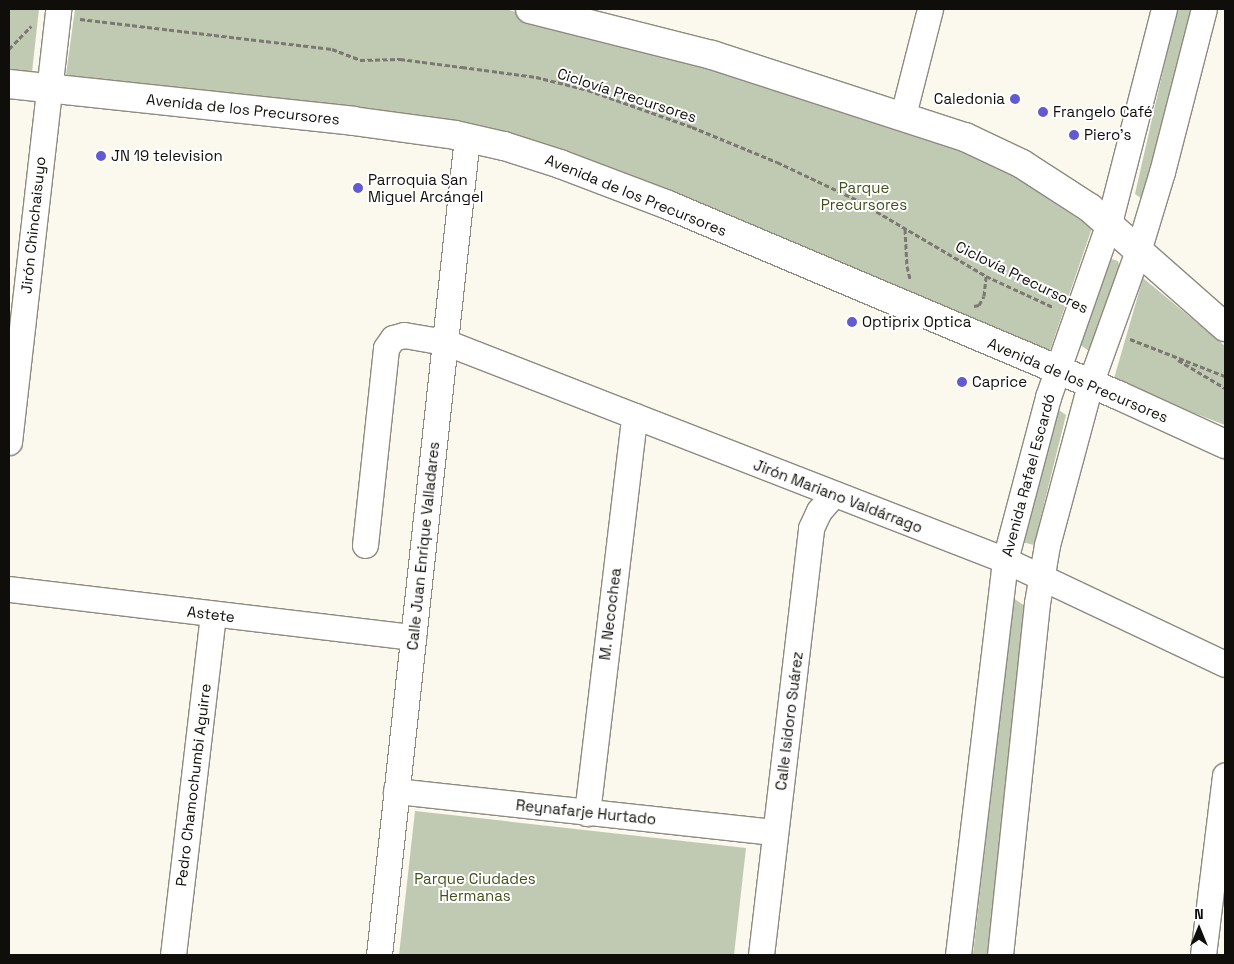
<!DOCTYPE html>
<meta charset="utf-8">
<style>
body{margin:0}
#map{position:relative;width:1234px;height:964px;overflow:hidden;background:#fbf8ed;font-family:"Space Grotesk",sans-serif}
div>[style]{position:absolute}
[style*='--x']{left:calc(var(--x)*1px);top:calc(var(--y)*1px);width:calc(var(--w)*1px);rotate:calc(var(--a)*1deg)}
.green>*{inset:0;background:#c0c9b2}
.path>*{height:3px;margin-top:-1.5px;transform-origin:0;background:repeating-linear-gradient(90deg,#7a7871 0 5px,transparent 0 7.5px)}
.roads{filter:drop-shadow(1px 0 #8d8a80) drop-shadow(-1px 0 #8d8a80) drop-shadow(0 1px #8d8a80) drop-shadow(0 -1px #8d8a80)}
.minor>*{height:25px;margin:-12.5px;padding:0 12.5px;transform-origin:12.5px;border-radius:12.5px;background:#fff}
.major>*{height:28px;margin:-14px;padding:0 14px;transform-origin:14px;border-radius:14px;background:#fff}
.dots>*{width:14px;height:14px;translate:-50% -50%;box-sizing:border-box;border:2px solid #fff;border-radius:50%}
span{translate:-50% -50%;white-space:nowrap;text-align:center;line-height:1.15;-webkit-text-stroke:4px #fff;paint-order:stroke}
.street-label{font-size:15px;color:#0f0e0a}
.poi-label{font-size:15px;color:#0f0e0a}
.right{translate:-100% -50%;text-align:right}
.left{translate:0 -50%;text-align:left}
.park-label{font-size:15px;color:#3f5018}
.frame{position:absolute;inset:0;border:10px solid #0f0e0a;pointer-events:none}
.north{position:absolute;left:1174px;top:904px;width:50px;height:50px;-webkit-text-stroke:4px #fff;paint-order:stroke;rotate:0deg;font-size:14px;font-weight:700;line-height:20px;text-align:center;color:#0f0e0a}
.north::after{content:'';display:block;margin:auto;width:18px;height:22px;background:#0f0e0a;clip-path:polygon(50% 0,100% 100%,50% 72%,0 100%)}
</style>
<div id="map">
<div class="green">
<i style="clip-path:polygon(9px 9px,39px 9px,32px 72px,9px 69px)"></i>
<i style="clip-path:polygon(75px 9px,505px 9px,888px 119px,1007px 171px,1092px 228px,1048px 356px,490px 128px,66px 75px)"></i>
<i style="clip-path:polygon(1177px 9px,1194px 9px,1145px 201px,1135px 194px)"></i>
<i style="clip-path:polygon(1108px 258px,1118px 261px,1120px 269px,1089px 351px,1079px 344px)"></i>
<i style="clip-path:polygon(1143px 278px,1225px 346px,1225px 425px,1113px 382px)"></i>
<i style="clip-path:polygon(1056px 408px,1066px 415px,1034px 545px,1018px 541px)"></i>
<i style="clip-path:polygon(1013px 598px,1028px 608px,987px 955px,973px 955px)"></i>
<i style="clip-path:polygon(415px 811px,746px 848px,734px 955px,399px 955px)"></i>
</div>
<div class="path">
<i style="--x:80;--y:19;--w:254;--a:6.8"></i>
<i style="--x:332;--y:49;--w:30;--a:21"></i>
<i style="--x:360;--y:60;--w:40;--a:-1.4"></i>
<i style="--x:400;--y:59;--w:63;--a:7.4"></i>
<i style="--x:462;--y:67;--w:75;--a:7.7"></i>
<i style="--x:536;--y:77;--w:54;--a:14"></i>
<i style="--x:588;--y:90;--w:110;--a:19.6"></i>
<i style="--x:692;--y:127;--w:92;--a:22.4"></i>
<i style="--x:777;--y:162;--w:89;--a:25.4"></i>
<i style="--x:857;--y:200;--w:150;--a:30.5"></i>
<i style="--x:986;--y:276;--w:74;--a:24.8"></i>
<i style="--x:9;--y:49;--w:32;--a:-46"></i>
<i style="--x:905;--y:229;--w:37;--a:87"></i>
<i style="--x:907;--y:266;--w:13;--a:77"></i>
<i style="--x:974;--y:306;--w:5;--a:-11"></i>
<i style="--x:979;--y:305;--w:10;--a:-61"></i>
<i style="--x:984;--y:296;--w:20;--a:-84"></i>
<i style="--x:1130;--y:339;--w:102;--a:21.3"></i>
<i style="--x:1178;--y:360;--w:55;--a:30.8"></i>
</div>
<div class="roads">
<div class="minor">
<i style="--x:903;--y:115;--w:109;--a:-75.7"></i>
<i style="--x:9;--y:442;--w:436;--a:-83.5"></i>
<i style="--x:365;--y:545;--w:198;--a:-83.9"></i>
<i style="--x:386;--y:348;--w:12;--a:-55"></i>
<i style="--x:393;--y:338;--w:11;--a:-15"></i>
<i style="--x:404;--y:335;--w:42;--a:9.7"></i>
<i style="--x:445;--y:342;--w:601;--a:21.27"></i>
<i style="--x:1005;--y:560;--w:243;--a:25.3"></i>
<i style="--x:9;--y:589;--w:407;--a:6.8"></i>
<i style="--x:396;--y:791;--w:381;--a:6.2"></i>
<i style="--x:587;--y:813;--w:400;--a:-83.2"></i>
<i style="--x:173;--y:955;--w:343;--a:-83.3"></i>
<i style="--x:379;--y:955;--w:823;--a:-83.86"></i>
<i style="--x:761;--y:955;--w:430;--a:-83.3"></i>
<i style="--x:811;--y:528;--w:19;--a:-65"></i>
<i style="--x:819;--y:511;--w:23;--a:-49"></i>
<i style="--x:958;--y:955;--w:398;--a:-83.2"></i>
<i style="--x:1005;--y:560;--w:169;--a:-75.2"></i>
<i style="--x:1048;--y:397;--w:184;--a:-70.7"></i>
<i style="--x:1109;--y:223;--w:221;--a:-75.6"></i>
<i style="--x:1000;--y:955;--w:354;--a:-84"></i>
<i style="--x:1037;--y:603;--w:59;--a:-80.2"></i>
<i style="--x:1047;--y:545;--w:167;--a:-75"></i>
<i style="--x:1090;--y:384;--w:145;--a:-70.2"></i>
<i style="--x:1139;--y:248;--w:79;--a:-73.2"></i>
<i style="--x:1162;--y:172;--w:168;--a:-75.6"></i>
<i style="--x:1203;--y:955;--w:181;--a:-83"></i>
</div>
<div class="major">
<i style="--x:530;--y:9;--w:188;--a:14.2"></i>
<i style="--x:712;--y:55;--w:266;--a:18"></i>
<i style="--x:965;--y:137;--w:63;--a:25.3"></i>
<i style="--x:1022;--y:164;--w:81;--a:32.9"></i>
<i style="--x:1090;--y:208;--w:180;--a:41.4"></i>
<i style="--x:9;--y:84;--w:346;--a:6.1"></i>
<i style="--x:353;--y:121;--w:103;--a:7.8"></i>
<i style="--x:455;--y:135;--w:50;--a:12.7"></i>
<i style="--x:504;--y:146;--w:59;--a:17.8"></i>
<i style="--x:560;--y:164;--w:116;--a:20.8"></i>
<i style="--x:668;--y:205;--w:488;--a:22.9"></i>
<i style="--x:1118;--y:395;--w:118;--a:24.6"></i>
</div>
</div>
<div class="dots">
<i style="left:1015px;top:99px;background:#615ad3"></i>
<i style="left:1043px;top:112px;background:#615ad3"></i>
<i style="left:1074px;top:135px;background:#615ad3"></i>
<i style="left:101px;top:156px;background:#615ad3"></i>
<i style="left:358px;top:188px;background:#615ad3"></i>
<i style="left:852px;top:322px;background:#615ad3"></i>
<i style="left:962px;top:382px;background:#615ad3"></i>
</div>
<div class="street-label">
<span style="left:627px;top:95px;rotate:18deg">Ciclovía Precursores</span>
<span style="left:243px;top:109px;rotate:6deg">Avenida de los Precursores</span>
<span style="left:636px;top:195px;rotate:22deg">Avenida de los Precursores</span>
<span style="left:33px;top:225px;rotate:-84deg">Jirón Chinchaisuyo</span>
<span style="left:1022px;top:277px;rotate:26deg">Ciclovía Precursores</span>
<span style="left:1078px;top:380px;rotate:23deg">Avenida de los Precursores</span>
<span style="left:1028px;top:475px;rotate:-75deg">Avenida Rafael Escardó</span>
<span style="left:838px;top:496px;rotate:21deg">Jirón Mariano Valdárrago</span>
<span style="left:423px;top:546px;rotate:-84deg">Calle Juan Enrique Valladares</span>
<span style="left:211px;top:614px;rotate:7deg">Astete</span>
<span style="left:610px;top:614px;rotate:-83deg">M. Necochea</span>
<span style="left:789px;top:721px;rotate:-83deg">Calle Isidoro Suárez</span>
<span style="left:193px;top:785px;rotate:-83deg">Pedro Chamochumbi Aguirre</span>
<span style="left:586px;top:812px;rotate:6deg">Reynafarje Hurtado</span>
</div>
<div class="poi-label">
<span class="right" style="left:1005px;top:99px">Caledonia</span>
<span class="left" style="left:1053px;top:112px">Frangelo Café</span>
<span class="left" style="left:1084px;top:135px">Piero's</span>
<span class="left" style="left:111px;top:156px">JN 19 television</span>
<span class="left" style="left:368px;top:188px">Parroquia San<br>Miguel Arcángel</span>
<span class="left" style="left:862px;top:322px">Optiprix Optica</span>
<span class="left" style="left:972px;top:382px">Caprice</span>
</div>
<div class="park-label">
<span style="left:864px;top:196px">Parque<br>Precursores</span>
<span style="left:475px;top:887px">Parque Ciudades<br>Hermanas</span>
</div>
<div class="frame"></div>
<div class="north">N</div>
</div>
